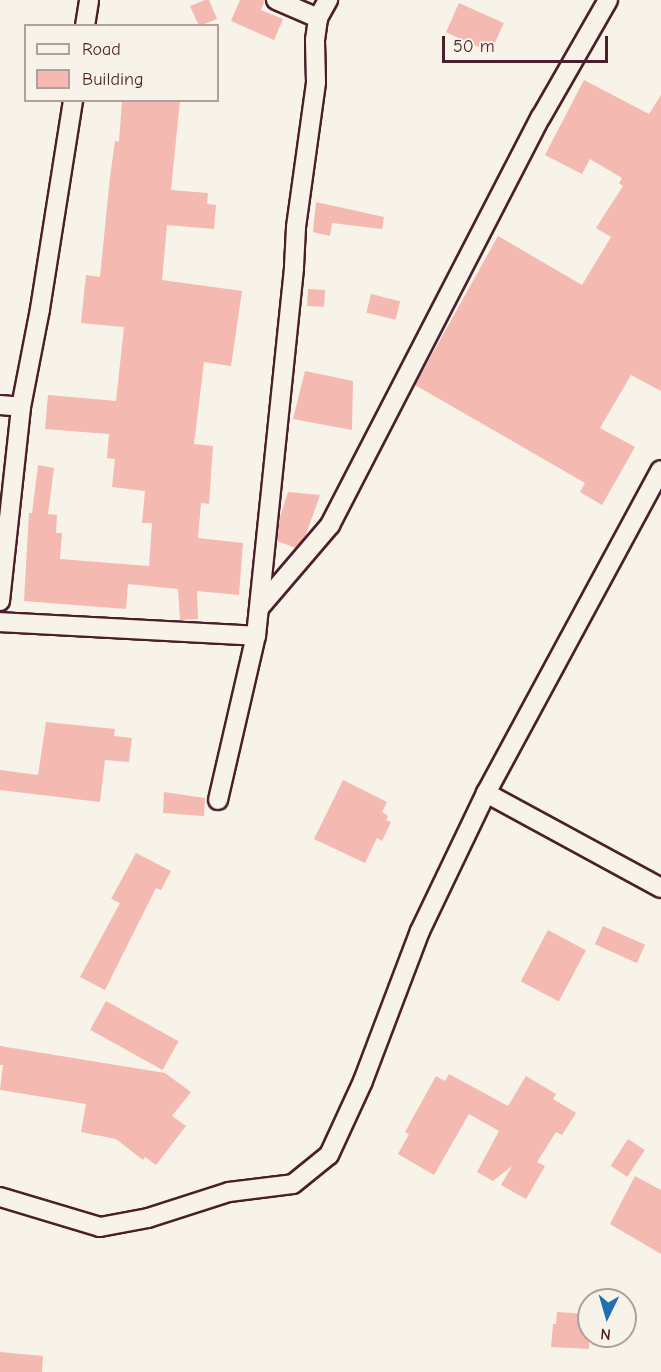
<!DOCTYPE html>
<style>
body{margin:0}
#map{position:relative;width:661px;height:1372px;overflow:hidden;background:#f7f3e8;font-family:"Comic Neue",sans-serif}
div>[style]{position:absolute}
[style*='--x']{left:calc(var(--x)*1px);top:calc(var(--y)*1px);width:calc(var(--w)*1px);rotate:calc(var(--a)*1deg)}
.building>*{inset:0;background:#f4b9b0;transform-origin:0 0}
.roads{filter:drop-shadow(2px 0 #4a1f2b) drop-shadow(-2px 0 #4a1f2b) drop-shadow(0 2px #4a1f2b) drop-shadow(0 -2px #4a1f2b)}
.street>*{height:18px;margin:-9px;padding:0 9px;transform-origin:9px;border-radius:9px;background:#f7f3e8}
span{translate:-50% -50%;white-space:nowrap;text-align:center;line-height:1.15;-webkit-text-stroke:4.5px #f7f3e8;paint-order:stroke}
.legend{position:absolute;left:24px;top:24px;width:195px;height:78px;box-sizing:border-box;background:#f7f3e8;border:2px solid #b29e9c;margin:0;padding:8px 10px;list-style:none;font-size:18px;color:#4a1f2b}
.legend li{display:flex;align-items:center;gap:12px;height:30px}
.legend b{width:30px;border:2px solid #b29e9c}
.north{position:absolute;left:577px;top:1288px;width:60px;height:60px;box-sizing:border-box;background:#f7f3e8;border:2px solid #b29e9c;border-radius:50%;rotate:185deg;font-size:16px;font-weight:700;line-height:24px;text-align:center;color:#4a1f2b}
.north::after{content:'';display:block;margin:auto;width:21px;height:27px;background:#1f6fb2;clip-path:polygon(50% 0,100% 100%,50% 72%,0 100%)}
.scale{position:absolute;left:442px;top:36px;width:166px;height:27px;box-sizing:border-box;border:3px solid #4a1f2b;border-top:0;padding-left:8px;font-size:18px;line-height:21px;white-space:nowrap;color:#4a1f2b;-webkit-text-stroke:4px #f7f3e8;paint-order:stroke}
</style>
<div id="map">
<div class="building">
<i style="clip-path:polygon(205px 0,209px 0,217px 19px,199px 26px,190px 6px)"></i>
<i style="clip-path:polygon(240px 0,265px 0,261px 10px,283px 19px,274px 40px,231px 21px)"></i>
<i style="left:459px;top:3px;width:49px;height:32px;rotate:24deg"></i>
<i style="clip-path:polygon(584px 80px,649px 114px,661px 95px,661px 391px,631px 375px,600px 428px,635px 447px,602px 505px,580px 492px,585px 483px,415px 385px,498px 236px,582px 285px,611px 237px,596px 228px,623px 186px,619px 183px,622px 178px,590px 159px,582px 174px,545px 155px)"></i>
<i style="clip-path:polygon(122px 100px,180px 100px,171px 190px,208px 193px,207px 204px,216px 205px,214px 229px,167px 225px,162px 280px,242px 291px,231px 366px,204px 362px,194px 444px,213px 446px,209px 504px,201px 503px,198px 538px,243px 543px,239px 595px,197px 591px,198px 619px,180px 620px,178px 589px,128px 584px,126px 609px,24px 601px,29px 513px,32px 513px,38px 465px,54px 468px,48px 514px,57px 515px,56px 533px,62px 533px,60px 559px,149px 566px,152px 523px,142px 523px,145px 491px,112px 487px,115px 459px,107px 458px,109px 434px,45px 429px,48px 395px,116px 401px,124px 327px,81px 323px,86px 275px,100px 277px,110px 177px,115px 141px,119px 142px)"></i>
<i style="clip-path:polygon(316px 202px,384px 217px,382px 229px,332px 223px,330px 236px,313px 232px)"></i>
<i style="left:308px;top:289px;width:17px;height:17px;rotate:3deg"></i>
<i style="left:371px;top:294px;width:30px;height:19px;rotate:14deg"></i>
<i style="clip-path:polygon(305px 371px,353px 381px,352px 430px,293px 419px)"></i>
<i style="clip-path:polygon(288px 492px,320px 495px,305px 537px,296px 548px,277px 541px,280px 517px)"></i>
<i style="clip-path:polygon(46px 722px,115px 729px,114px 736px,132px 738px,129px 762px,105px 760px,100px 802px,0 790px,0 770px,38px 775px)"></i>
<i style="clip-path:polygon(343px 780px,387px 802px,382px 812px,388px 816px,386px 820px,391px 822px,382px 841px,377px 838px,365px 863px,314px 839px)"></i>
<i style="clip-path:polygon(164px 792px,205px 798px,204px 816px,163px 813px)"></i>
<i style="clip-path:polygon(136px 853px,171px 871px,161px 890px,156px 888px,105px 990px,80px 977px,120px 903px,111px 899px)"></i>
<i style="left:603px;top:926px;width:46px;height:20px;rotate:24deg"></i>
<i style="left:548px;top:930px;width:43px;height:58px;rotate:28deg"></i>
<i style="left:106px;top:1001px;width:83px;height:33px;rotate:29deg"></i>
<i style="clip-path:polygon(0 1046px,165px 1073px,191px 1092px,172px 1116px,186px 1126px,156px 1165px,145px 1157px,143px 1160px,116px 1139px,81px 1132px,86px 1104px,0 1090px,3px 1065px,0 1065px)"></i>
<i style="clip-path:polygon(449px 1074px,508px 1106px,526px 1076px,556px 1094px,553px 1099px,576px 1113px,562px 1135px,556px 1132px,537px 1162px,545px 1166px,526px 1199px,501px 1185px,512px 1166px,493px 1181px,477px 1172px,499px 1131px,469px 1114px,434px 1175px,398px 1154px,409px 1134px,405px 1132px,436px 1076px,445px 1081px)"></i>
<i style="left:628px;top:1139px;width:20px;height:32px;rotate:33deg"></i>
<i style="clip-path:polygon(635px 1176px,661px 1190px,661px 1254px,610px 1224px)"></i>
<i style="clip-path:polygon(557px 1312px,589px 1314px,589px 1349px,551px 1347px,553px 1324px,556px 1324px)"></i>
<i style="clip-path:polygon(0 1352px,43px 1356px,42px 1372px,0 1372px)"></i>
</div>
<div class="roads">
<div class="street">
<i style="--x:276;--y:0;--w:46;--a:23.2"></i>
<i style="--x:85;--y:26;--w:26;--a:-81"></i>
<i style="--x:0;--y:405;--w:21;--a:5"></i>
<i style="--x:0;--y:601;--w:195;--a:-83.8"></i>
<i style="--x:21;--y:407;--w:100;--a:-79"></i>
<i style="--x:40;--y:309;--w:212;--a:-81"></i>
<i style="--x:260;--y:607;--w:108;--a:-49.5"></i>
<i style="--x:330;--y:525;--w:459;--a:-62.7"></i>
<i style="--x:541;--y:117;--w:135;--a:-60.2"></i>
<i style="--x:0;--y:622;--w:256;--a:3.1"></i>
<i style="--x:486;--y:793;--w:199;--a:28.5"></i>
<i style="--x:218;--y:800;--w:168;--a:-77"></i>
<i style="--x:256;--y:636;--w:371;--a:-84.1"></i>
<i style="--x:294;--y:267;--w:40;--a:-87.1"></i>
<i style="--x:296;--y:227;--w:146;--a:-82.1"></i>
<i style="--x:316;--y:82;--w:42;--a:-91.4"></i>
<i style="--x:315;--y:40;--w:22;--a:-82"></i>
<i style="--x:318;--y:18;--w:21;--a:-61"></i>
<i style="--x:0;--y:1197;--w:104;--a:16.7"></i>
<i style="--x:100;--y:1227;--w:49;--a:-10.6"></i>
<i style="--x:148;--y:1218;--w:85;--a:-17.8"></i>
<i style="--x:229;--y:1192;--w:64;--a:-7.1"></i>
<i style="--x:293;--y:1184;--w:46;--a:-38.9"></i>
<i style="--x:329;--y:1155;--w:81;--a:-65.3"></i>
<i style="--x:363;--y:1081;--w:160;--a:-69.2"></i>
<i style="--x:420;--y:931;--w:153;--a:-64.4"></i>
<i style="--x:486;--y:793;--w:367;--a:-61.6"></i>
</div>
</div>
<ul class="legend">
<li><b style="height:8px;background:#f7f3e8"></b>Road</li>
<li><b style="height:16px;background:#f4b9b0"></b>Building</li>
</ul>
<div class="north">N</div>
<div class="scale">50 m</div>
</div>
